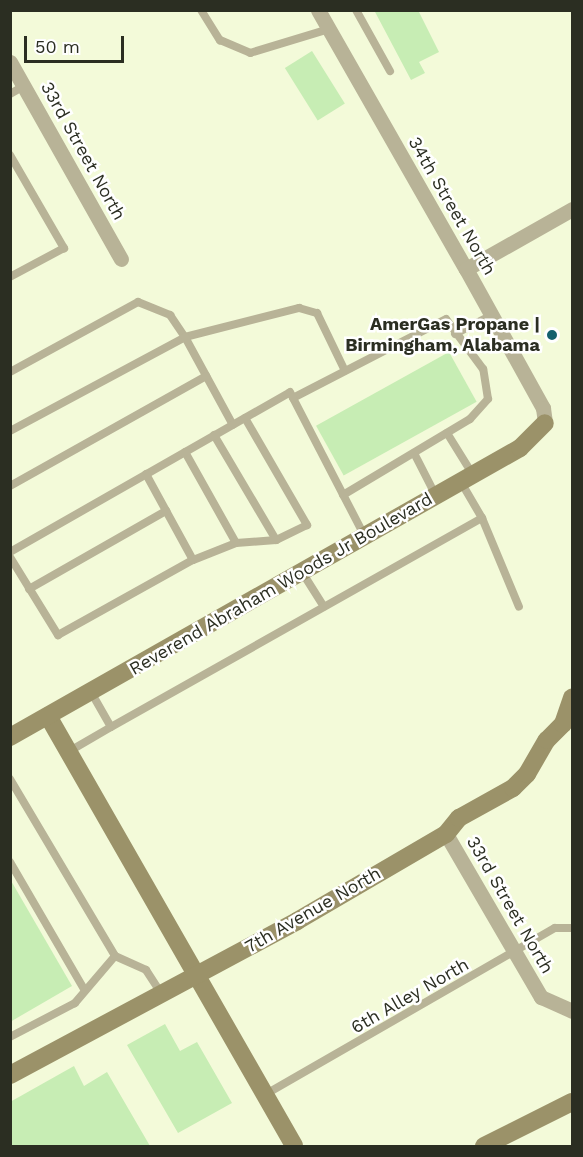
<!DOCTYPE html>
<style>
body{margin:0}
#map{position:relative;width:583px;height:1157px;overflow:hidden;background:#f3fad9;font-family:"Work Sans",sans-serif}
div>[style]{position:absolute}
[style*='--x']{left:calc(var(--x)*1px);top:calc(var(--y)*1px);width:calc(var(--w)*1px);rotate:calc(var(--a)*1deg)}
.building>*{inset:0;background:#c7edb4;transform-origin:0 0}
.lane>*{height:8px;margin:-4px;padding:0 4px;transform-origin:4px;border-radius:4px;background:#b8b397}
.street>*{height:15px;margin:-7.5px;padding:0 7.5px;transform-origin:7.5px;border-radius:7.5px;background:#b8b397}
.secondary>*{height:18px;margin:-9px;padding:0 9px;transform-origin:9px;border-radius:9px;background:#9b9269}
.dots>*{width:16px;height:16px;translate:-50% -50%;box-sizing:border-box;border:3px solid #fff;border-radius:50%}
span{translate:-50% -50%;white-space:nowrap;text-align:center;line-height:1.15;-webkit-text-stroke:5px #fff;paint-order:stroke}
.street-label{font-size:18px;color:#2b2e22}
.poi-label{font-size:18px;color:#2b2e22;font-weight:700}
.right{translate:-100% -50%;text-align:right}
.frame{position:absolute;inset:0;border:12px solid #2b2e22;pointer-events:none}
.scale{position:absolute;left:24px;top:36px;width:100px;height:27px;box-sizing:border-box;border:3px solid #2b2e22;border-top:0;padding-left:8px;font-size:18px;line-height:21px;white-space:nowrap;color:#2b2e22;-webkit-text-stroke:4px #fff;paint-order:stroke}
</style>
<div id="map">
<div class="building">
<i style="clip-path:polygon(374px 10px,418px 10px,439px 52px,419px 62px,425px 73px,411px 80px)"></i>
<i style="left:312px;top:51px;width:62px;height:32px;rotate:58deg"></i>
<i style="left:449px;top:352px;width:57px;height:152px;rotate:61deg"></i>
<i style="clip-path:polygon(10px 879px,72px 986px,10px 1022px)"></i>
<i style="clip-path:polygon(165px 1024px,180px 1051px,197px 1042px,232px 1103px,178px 1133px,127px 1045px)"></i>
<i style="clip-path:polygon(74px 1066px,84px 1086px,107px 1072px,150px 1146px,10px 1146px,10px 1102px)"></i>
</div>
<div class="lane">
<i style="--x:201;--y:10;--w:36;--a:58"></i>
<i style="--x:220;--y:40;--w:33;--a:23"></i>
<i style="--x:250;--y:53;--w:83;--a:-16.9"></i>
<i style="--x:356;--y:10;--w:70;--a:60.9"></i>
<i style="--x:10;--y:94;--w:16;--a:-30"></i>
<i style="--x:10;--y:155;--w:108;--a:59.9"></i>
<i style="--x:64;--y:248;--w:61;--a:151.8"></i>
<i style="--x:455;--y:334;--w:42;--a:-27.2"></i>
<i style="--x:10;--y:372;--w:146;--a:-28.7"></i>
<i style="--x:138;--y:302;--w:35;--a:22"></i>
<i style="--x:170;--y:315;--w:27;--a:56"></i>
<i style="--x:185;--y:337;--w:118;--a:-14.3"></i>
<i style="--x:299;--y:308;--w:19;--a:16"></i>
<i style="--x:317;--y:313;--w:64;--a:64.2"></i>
<i style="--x:245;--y:418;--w:124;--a:59.9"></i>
<i style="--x:307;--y:525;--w:34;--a:154"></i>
<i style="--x:10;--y:431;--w:199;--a:-28.2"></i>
<i style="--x:185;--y:337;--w:100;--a:61.4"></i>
<i style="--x:447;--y:433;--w:49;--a:58.2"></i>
<i style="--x:214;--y:435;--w:122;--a:59.4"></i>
<i style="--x:276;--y:540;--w:40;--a:175.7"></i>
<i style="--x:185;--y:452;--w:104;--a:60.7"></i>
<i style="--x:236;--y:543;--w:46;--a:158.4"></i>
<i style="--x:414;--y:453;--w:48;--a:62.9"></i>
<i style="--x:10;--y:486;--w:225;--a:-29.3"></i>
<i style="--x:343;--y:495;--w:148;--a:-30.9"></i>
<i style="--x:470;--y:419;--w:27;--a:-48"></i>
<i style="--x:488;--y:399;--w:30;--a:-99"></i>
<i style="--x:483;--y:369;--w:62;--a:-126.5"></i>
<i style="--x:446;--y:319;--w:172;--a:152.7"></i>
<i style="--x:293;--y:398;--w:154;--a:62.6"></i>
<i style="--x:482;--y:518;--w:96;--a:67.4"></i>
<i style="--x:10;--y:552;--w:322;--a:-29.7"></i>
<i style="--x:290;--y:392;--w:7;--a:63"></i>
<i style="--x:10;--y:557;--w:92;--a:58.4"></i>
<i style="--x:58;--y:635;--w:154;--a:-29.1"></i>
<i style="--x:193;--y:560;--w:98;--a:-118.7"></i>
<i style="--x:302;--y:572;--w:41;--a:57.8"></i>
<i style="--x:29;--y:589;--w:158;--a:-29.7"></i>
<i style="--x:91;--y:692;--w:40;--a:60.3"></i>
<i style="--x:111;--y:727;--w:426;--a:-29.4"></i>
<i style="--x:482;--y:518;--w:42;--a:-120.3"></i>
<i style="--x:68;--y:752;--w:50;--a:-30.2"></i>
<i style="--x:10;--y:779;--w:206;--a:59.3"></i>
<i style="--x:115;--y:956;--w:62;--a:130.4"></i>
<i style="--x:75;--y:1003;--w:73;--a:152.4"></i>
<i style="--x:10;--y:862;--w:147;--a:59.8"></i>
<i style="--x:115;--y:956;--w:34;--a:24"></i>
<i style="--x:146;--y:970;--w:27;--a:57"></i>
<i style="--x:266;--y:1094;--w:333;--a:-29.9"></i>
<i style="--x:555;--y:928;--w:17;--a:0"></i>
</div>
<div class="street">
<i style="--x:318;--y:10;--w:298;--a:60.3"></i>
<i style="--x:466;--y:269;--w:159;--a:61"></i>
<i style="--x:543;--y:408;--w:15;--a:82"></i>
<i style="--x:10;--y:62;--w:226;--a:60.6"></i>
<i style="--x:466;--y:269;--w:122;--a:-29.5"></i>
<i style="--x:446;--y:834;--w:189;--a:59.8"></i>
<i style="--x:541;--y:997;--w:34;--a:24"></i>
</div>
<div class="secondary">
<i style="--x:48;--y:716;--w:495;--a:60.2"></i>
<i style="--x:10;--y:737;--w:586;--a:-29.54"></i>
<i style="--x:520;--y:448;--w:35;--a:-45"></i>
<i style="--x:10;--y:1075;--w:326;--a:-28.2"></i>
<i style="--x:297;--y:921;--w:173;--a:-30.3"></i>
<i style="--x:446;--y:834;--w:21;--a:-51"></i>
<i style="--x:459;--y:818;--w:62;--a:-29.1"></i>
<i style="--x:513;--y:788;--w:20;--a:-45"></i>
<i style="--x:527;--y:774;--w:39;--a:-60"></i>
<i style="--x:547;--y:740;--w:23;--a:-45"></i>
<i style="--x:563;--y:724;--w:28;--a:-71"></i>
<i style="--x:484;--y:1146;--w:98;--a:-26.6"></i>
</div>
<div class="dots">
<i style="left:552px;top:335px;background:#14616d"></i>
</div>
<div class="street-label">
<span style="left:83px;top:151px;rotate:61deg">33rd Street North</span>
<span style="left:452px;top:206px;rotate:60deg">34th Street North</span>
<span style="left:281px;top:584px;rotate:-30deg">Reverend Abraham Woods Jr Boulevard</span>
<span style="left:510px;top:905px;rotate:60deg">33rd Street North</span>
<span style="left:313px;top:910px;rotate:-30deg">7th Avenue North</span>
<span style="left:410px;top:996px;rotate:-30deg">6th Alley North</span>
</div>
<div class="poi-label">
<span class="right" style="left:540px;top:335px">AmerGas Propane |<br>Birmingham, Alabama</span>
</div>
<div class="frame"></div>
<div class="scale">50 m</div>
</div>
